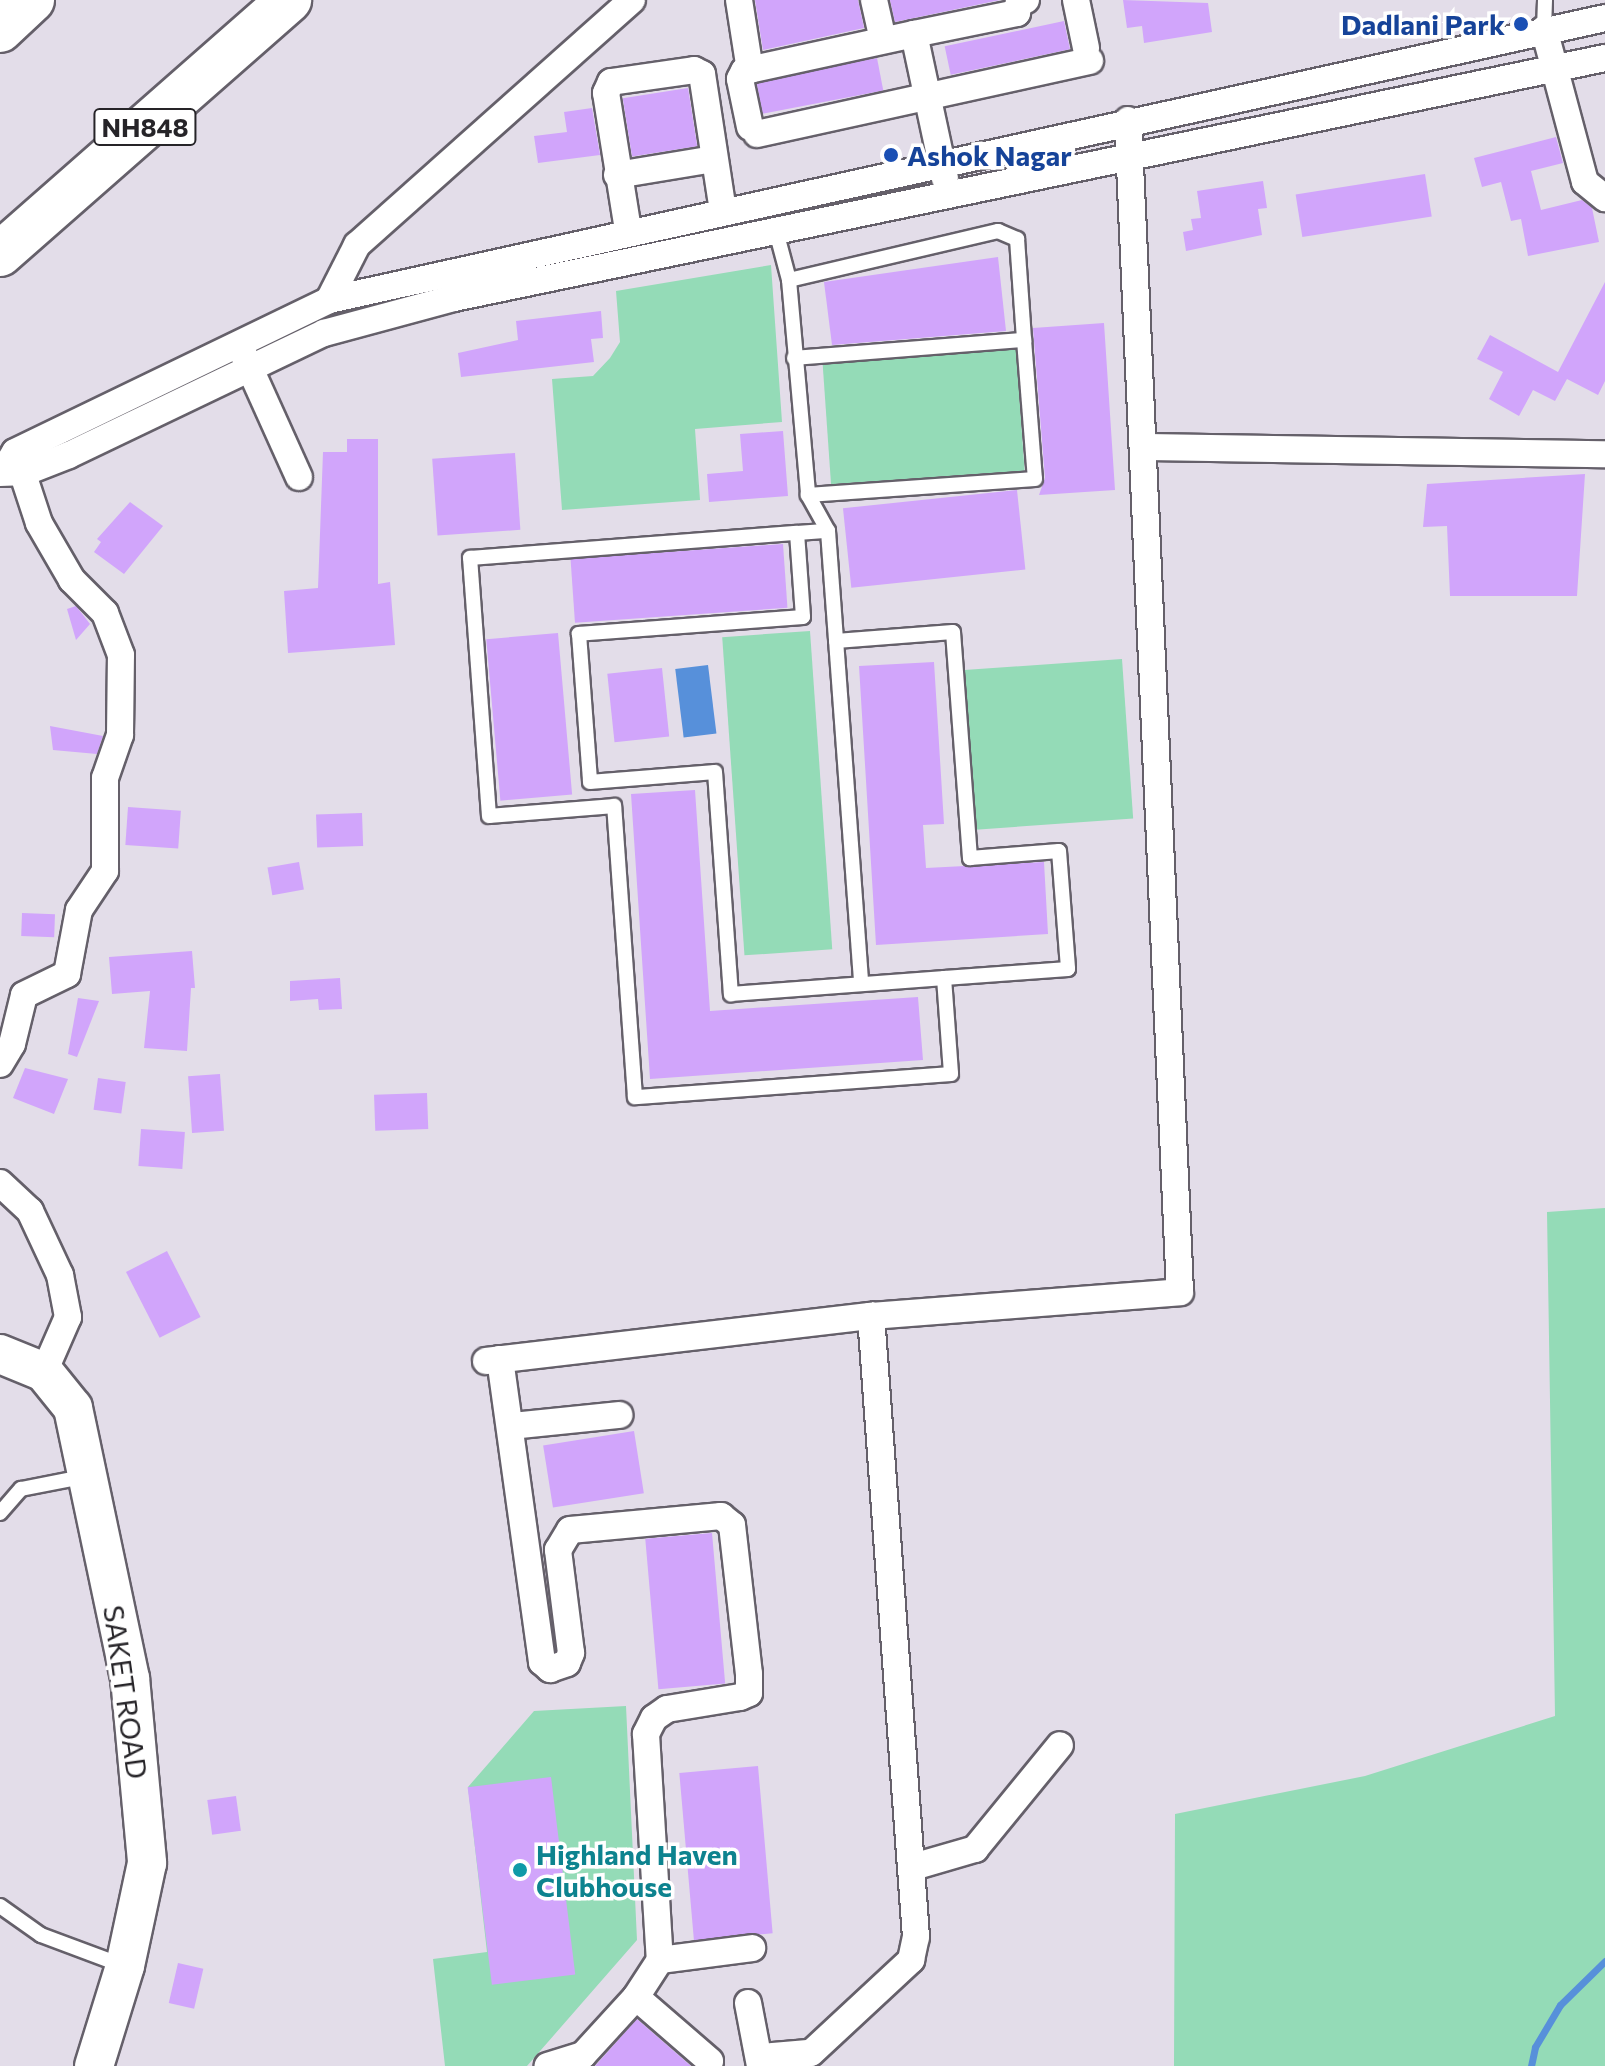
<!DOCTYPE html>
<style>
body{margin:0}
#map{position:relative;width:1605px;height:2066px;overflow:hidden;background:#e3dde9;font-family:Commissioner,sans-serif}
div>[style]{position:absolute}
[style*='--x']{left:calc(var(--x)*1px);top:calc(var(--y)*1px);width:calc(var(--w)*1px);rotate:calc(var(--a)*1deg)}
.green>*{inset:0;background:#94dbb7;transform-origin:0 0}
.water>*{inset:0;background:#5790da;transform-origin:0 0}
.stream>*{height:7px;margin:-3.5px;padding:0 3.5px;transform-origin:3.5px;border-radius:3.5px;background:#5790da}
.building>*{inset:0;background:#d1a5fb;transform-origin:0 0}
.roads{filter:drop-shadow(2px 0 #65606a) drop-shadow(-2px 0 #65606a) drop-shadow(0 2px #65606a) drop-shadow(0 -2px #65606a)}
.service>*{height:14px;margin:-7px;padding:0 7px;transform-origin:7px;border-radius:7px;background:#fff}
.minor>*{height:26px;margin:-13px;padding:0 13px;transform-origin:13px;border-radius:13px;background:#fff}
.secondary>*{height:38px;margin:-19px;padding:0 19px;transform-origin:19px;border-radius:19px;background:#fff}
.trunk>*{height:44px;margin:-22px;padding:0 22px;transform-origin:22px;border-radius:22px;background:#fff}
.dots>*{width:22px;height:22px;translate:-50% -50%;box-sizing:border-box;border:4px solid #fff;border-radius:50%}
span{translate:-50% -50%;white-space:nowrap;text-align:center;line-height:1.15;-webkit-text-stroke:7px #fff;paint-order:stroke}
.shield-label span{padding:2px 6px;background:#fff;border:2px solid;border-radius:6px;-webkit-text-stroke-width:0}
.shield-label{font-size:26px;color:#262428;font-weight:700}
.transit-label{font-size:28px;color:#164399;font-weight:700}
.right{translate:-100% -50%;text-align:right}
.left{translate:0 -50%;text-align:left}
.street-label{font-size:28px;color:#262428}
.culture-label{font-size:28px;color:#0d838f;font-weight:700}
</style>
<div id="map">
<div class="green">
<i style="clip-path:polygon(771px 265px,782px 422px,695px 429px,700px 500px,562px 510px,552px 379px,593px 376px,610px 358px,620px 342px,616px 291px)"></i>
<i style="left:1016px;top:348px;width:123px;height:194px;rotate:86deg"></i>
<i style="left:810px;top:631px;width:319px;height:88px;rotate:86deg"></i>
<i style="left:1122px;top:659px;width:160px;height:158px;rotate:86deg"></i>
<i style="clip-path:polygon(1605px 1208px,1605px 2066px,1174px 2066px,1175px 1814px,1365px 1776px,1555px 1716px,1547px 1212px)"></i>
<i style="clip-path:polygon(626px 1706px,637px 1940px,527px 2066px,445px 2066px,433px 1959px,487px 1952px,468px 1787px,534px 1711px)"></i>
</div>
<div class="water">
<i style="left:708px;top:665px;width:69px;height:33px;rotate:83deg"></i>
</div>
<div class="stream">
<i style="--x:1531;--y:2066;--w:19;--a:-78"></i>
<i style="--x:1535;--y:2047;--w:49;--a:-59.2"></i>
<i style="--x:1560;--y:2005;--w:63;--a:-44.4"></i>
</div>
<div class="building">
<i style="clip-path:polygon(755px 0,858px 0,864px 28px,763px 50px)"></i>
<i style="clip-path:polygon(890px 0,1000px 0,895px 22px)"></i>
<i style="clip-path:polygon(1123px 0,1208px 3px,1212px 32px,1144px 43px,1142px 26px,1127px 28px)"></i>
<i style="left:1064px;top:21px;width:29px;height:122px;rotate:78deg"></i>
<i style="left:877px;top:58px;width:33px;height:123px;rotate:79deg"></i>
<i style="left:688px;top:88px;width:59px;height:66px;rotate:81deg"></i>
<i style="clip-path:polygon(592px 108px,600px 155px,538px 163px,534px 136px,567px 132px,564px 112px)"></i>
<i style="clip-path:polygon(1556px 137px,1563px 163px,1531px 171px,1541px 210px,1582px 200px,1592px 208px,1599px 242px,1528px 256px,1521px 219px,1511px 221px,1501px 182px,1482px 187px,1474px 158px)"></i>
<i style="left:1425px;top:174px;width:43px;height:131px;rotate:81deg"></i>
<i style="clip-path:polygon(1263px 181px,1267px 208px,1258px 209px,1262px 235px,1186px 251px,1183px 232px,1193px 230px,1191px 219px,1201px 218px,1197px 191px)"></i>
<i style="clip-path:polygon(998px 257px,1006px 331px,832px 345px,824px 282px)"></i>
<i style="clip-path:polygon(1605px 282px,1605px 381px,1598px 395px,1567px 379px,1555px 401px,1533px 390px,1519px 416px,1489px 399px,1503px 372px,1477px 359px,1490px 335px,1558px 372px)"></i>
<i style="clip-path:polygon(601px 311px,603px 338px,591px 339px,594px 362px,461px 377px,458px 353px,518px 340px,516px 321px)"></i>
<i style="clip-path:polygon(1104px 323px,1115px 490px,1039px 495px,1045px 478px,1033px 328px)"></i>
<i style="clip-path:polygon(783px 431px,788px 496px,709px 502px,707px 474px,743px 471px,740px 434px)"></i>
<i style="clip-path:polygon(347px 439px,378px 439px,378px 584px,390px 582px,395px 645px,288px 653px,284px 591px,318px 588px,323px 452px,347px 452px)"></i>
<i style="left:515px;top:453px;width:77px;height:83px;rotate:86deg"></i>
<i style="clip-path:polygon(1585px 474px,1577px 596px,1450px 596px,1447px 526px,1423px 527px,1427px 484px)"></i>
<i style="left:1017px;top:490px;width:80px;height:175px;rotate:84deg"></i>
<i style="clip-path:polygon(130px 502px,163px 526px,124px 574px,94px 552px,101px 542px,97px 539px)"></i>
<i style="left:783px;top:544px;width:64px;height:213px;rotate:86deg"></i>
<i style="clip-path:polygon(76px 606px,90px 624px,76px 640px,67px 609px)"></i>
<i style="left:558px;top:633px;width:162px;height:72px;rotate:85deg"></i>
<i style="clip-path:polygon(934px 662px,944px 824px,923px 825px,926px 868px,1044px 862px,1048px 934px,876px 945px,859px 666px)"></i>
<i style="left:662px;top:668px;width:69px;height:55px;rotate:84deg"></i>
<i style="clip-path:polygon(50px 726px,103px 736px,97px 754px,53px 750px)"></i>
<i style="clip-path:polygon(695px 790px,710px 1011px,918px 997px,923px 1060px,650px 1079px,631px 794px)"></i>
<i style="left:128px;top:807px;width:53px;height:38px;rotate:4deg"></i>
<i style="left:362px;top:813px;width:33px;height:46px;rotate:88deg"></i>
<i style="left:299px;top:862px;width:28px;height:32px;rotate:80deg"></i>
<i style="left:22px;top:913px;width:33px;height:23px;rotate:2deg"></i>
<i style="clip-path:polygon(192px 951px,195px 988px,191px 988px,187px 1051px,144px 1048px,150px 991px,112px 994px,109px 957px)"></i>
<i style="clip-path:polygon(340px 978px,342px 1009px,319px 1010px,318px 999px,290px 1001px,290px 981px)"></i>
<i style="clip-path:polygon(78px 998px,99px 1001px,77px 1057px,68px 1054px)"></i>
<i style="clip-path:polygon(25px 1068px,68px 1079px,54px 1114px,13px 1098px)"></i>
<i style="left:220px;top:1074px;width:57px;height:32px;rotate:86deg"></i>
<i style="left:98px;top:1078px;width:28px;height:32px;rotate:8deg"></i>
<i style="left:427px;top:1093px;width:36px;height:53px;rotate:88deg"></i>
<i style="left:141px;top:1129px;width:44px;height:37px;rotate:4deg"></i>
<i style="left:167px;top:1251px;width:74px;height:46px;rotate:63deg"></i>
<i style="left:634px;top:1431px;width:63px;height:92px;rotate:81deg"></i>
<i style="left:712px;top:1533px;width:151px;height:67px;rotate:85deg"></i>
<i style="left:758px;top:1766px;width:168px;height:79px;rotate:85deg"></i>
<i style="left:551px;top:1777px;width:199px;height:84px;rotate:83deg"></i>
<i style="left:236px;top:1796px;width:35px;height:29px;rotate:82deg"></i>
<i style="left:178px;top:1963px;width:26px;height:41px;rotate:13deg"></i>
<i style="clip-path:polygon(637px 2019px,691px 2066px,595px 2066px)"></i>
</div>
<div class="roads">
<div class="service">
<i style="--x:1544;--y:29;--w:29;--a:-88"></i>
<i style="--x:776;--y:231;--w:51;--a:75.1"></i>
<i style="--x:789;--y:280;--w:216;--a:84.9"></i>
<i style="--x:808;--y:495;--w:41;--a:60.9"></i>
<i style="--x:828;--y:531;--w:454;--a:85.8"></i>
<i style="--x:789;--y:280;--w:215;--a:-13.2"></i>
<i style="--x:998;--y:231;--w:21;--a:23"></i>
<i style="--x:1017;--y:239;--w:101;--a:86"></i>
<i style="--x:794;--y:358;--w:231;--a:-4.5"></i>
<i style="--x:1024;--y:340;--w:139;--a:85.5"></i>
<i style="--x:1035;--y:479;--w:228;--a:176"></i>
<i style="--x:797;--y:533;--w:84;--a:85.9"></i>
<i style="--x:803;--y:617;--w:225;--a:175.7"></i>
<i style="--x:579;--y:634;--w:148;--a:85.7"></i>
<i style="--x:590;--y:782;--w:125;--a:-4.6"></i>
<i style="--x:715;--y:772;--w:223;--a:85.9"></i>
<i style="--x:731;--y:994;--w:214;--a:-4.3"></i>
<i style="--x:944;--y:978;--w:96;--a:85.8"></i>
<i style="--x:951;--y:1074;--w:317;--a:175.8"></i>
<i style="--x:635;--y:1097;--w:292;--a:-94.1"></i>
<i style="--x:614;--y:806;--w:125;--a:175.4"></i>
<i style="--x:489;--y:816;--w:259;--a:-94.2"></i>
<i style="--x:470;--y:558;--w:328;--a:-4.4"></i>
<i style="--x:797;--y:533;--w:31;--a:-4"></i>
<i style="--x:836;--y:641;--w:117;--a:-4.4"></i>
<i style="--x:953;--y:632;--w:227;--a:85.7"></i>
<i style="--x:970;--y:858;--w:89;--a:-4.5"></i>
<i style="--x:1059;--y:851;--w:118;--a:85.6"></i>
<i style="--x:1068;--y:969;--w:124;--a:175.8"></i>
<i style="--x:0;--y:1513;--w:32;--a:-49"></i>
<i style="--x:21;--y:1489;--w:67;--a:-11.1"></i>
<i style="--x:0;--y:1906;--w:50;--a:35.3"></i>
<i style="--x:41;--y:1935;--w:89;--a:20.5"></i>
</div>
<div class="minor">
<i style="--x:739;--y:0;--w:71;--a:81.1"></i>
<i style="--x:874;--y:0;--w:41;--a:77.3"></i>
<i style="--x:1076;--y:0;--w:49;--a:78.2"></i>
<i style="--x:1544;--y:29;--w:158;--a:75"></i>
<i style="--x:1585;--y:182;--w:26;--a:39"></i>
<i style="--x:914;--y:34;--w:105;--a:-11.5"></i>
<i style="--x:1017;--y:13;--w:12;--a:-81"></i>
<i style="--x:1019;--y:1;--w:7;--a:-8"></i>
<i style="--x:750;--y:127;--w:49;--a:-101.8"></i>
<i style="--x:740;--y:79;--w:9;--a:-63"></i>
<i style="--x:744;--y:71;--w:174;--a:-12.3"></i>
<i style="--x:914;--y:34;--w:148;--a:77.9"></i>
<i style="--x:757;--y:134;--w:341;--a:-12.4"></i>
<i style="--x:617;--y:175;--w:98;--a:-9.4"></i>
<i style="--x:628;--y:230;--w:139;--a:-99.1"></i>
<i style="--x:606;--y:93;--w:12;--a:-66"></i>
<i style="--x:611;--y:82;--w:84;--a:-8.2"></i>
<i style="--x:694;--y:70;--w:9;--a:27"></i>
<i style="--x:702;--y:74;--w:139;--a:81.3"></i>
<i style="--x:329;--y:300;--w:62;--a:-63"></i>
<i style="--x:357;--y:245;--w:368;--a:-41.7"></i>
<i style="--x:243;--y:353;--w:136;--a:65.7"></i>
<i style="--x:1145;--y:447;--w:460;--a:0.9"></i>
<i style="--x:3;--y:472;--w:23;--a:-59"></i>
<i style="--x:15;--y:452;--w:349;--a:-25.8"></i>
<i style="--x:329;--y:300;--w:1307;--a:-12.46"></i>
<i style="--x:0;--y:473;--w:26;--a:-2"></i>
<i style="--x:26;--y:472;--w:46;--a:-21.6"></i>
<i style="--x:69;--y:455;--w:283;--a:-25.6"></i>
<i style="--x:324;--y:333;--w:135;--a:-15.1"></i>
<i style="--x:454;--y:298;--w:1176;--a:-11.78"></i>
<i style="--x:0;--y:1064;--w:23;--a:-59"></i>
<i style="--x:12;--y:1044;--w:50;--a:-76.2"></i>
<i style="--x:24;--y:995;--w:48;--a:-26"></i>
<i style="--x:67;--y:974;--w:65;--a:-79.4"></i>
<i style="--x:79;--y:910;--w:47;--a:-56.3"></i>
<i style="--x:105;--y:871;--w:93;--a:-90"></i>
<i style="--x:105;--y:778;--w:46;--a:-70.8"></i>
<i style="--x:120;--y:735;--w:80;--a:-89.3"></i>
<i style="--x:121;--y:655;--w:45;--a:-110.9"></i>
<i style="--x:105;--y:613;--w:47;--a:-135"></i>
<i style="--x:72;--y:580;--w:66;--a:-120.1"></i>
<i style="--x:39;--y:523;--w:67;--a:-108.2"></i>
<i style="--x:0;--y:1183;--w:41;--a:43"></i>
<i style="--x:30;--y:1211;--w:71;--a:64.9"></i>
<i style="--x:60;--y:1275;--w:43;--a:79.2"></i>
<i style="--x:68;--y:1317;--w:60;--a:113.6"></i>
<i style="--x:500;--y:1359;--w:306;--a:82.1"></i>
<i style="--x:542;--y:1662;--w:11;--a:41"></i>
<i style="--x:550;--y:1669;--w:18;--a:-19"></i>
<i style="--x:567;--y:1663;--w:11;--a:-68"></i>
<i style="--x:571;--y:1653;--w:104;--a:-97.2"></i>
<i style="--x:558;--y:1550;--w:23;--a:-59"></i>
<i style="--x:570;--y:1530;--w:152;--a:-5.3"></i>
<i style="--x:721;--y:1516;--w:14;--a:39"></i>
<i style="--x:732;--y:1525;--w:150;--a:83.5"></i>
<i style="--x:749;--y:1674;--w:19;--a:90"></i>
<i style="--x:749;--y:1693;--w:10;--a:156"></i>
<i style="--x:740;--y:1697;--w:74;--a:170.7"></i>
<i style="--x:667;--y:1709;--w:16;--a:145"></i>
<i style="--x:654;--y:1718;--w:18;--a:117"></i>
<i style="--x:646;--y:1734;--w:226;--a:86.5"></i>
<i style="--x:660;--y:1960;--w:44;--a:123"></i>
<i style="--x:636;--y:1997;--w:79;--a:132.4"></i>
<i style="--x:583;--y:2055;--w:37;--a:163"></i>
<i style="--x:486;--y:1361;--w:388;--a:-6.7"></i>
<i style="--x:511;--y:1426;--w:109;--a:-5.8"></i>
<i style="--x:913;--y:1867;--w:65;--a:-16.2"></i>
<i style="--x:975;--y:1849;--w:134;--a:-50.7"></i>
<i style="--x:660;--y:1960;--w:93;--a:-7.4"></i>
<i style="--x:636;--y:1997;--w:98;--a:40.9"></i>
<i style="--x:748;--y:2003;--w:64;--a:79.2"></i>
<i style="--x:764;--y:2066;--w:13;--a:-48"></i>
<i style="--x:773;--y:2056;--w:38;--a:-5"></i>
<i style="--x:811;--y:2053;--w:137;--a:-42.9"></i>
<i style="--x:911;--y:1960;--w:24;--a:-78"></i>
<i style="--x:916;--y:1937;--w:623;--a:-94.14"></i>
<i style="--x:871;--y:1316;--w:310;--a:-4.4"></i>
<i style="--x:1180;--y:1292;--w:1173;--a:-92.54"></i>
</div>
<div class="secondary">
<i style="--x:0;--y:1354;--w:48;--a:22.2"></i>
<i style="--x:44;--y:1372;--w:46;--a:51.1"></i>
<i style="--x:73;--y:1408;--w:276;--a:78.1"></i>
<i style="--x:130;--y:1678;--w:186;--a:84.7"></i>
<i style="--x:147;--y:1863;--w:105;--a:102.1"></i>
<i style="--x:125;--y:1966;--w:105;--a:107.2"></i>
</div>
<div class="trunk">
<i style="--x:0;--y:30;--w:44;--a:-43.2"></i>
<i style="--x:0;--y:254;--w:385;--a:-41.3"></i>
</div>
</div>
<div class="dots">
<i style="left:1521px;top:24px;background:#1a4fb4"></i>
<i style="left:891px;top:155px;background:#1a4fb4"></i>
<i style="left:520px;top:1870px;background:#0f9aa8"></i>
</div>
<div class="shield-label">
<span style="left:145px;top:127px">NH848</span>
</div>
<div class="transit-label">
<span class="right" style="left:1505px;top:24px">Dadlani Park</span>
<span class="left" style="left:907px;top:155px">Ashok Nagar</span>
</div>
<div class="street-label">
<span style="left:126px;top:1692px;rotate:82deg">SAKET ROAD</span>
</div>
<div class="culture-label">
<span class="left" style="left:536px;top:1870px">Highland Haven<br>Clubhouse</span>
</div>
</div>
